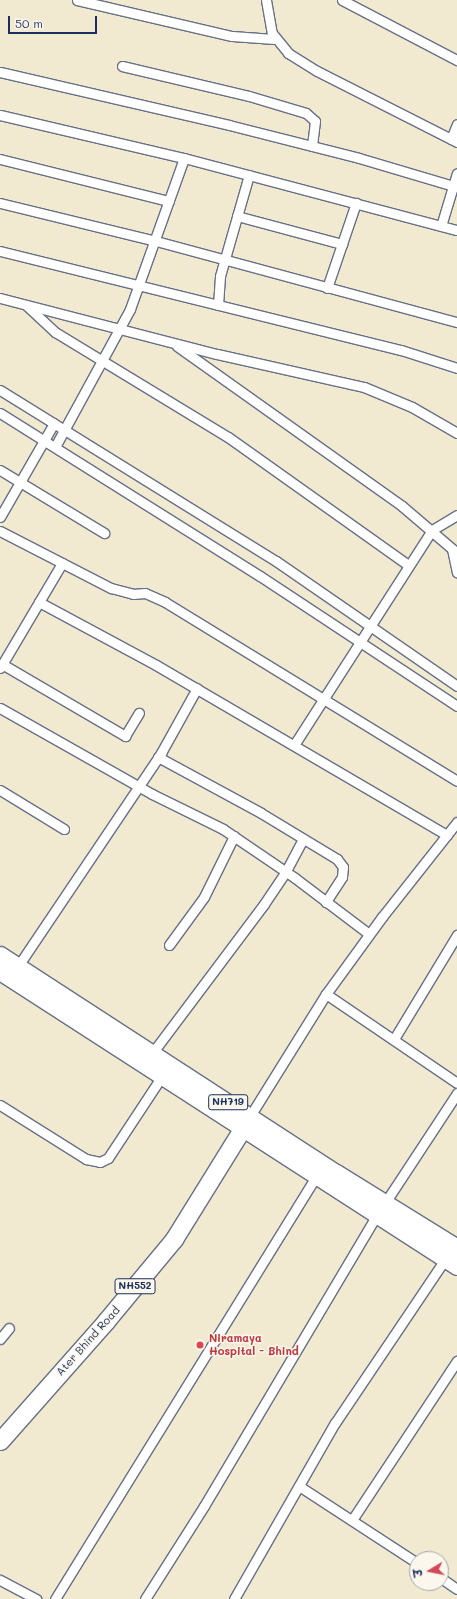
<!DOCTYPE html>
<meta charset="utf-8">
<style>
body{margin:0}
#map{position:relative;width:457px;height:1599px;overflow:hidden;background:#f1ead1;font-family:Mali,"Playpen Sans Deva",sans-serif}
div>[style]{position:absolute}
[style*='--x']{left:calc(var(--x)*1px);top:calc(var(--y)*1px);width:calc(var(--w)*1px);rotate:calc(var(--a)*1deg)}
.roads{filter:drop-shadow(1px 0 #667086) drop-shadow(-1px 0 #667086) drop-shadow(0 1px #667086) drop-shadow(0 -1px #667086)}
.street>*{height:9px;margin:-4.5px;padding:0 4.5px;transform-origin:4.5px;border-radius:4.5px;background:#fff}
.highway>*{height:17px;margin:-8.5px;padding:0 8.5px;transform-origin:8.5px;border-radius:8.5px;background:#fff}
.dots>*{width:11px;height:11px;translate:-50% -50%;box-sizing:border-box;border:2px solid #fbf7ec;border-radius:50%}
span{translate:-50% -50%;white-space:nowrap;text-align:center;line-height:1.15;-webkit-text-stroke:3px #fbf7ec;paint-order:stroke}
.shield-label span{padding:1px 3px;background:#fbf7ec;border:1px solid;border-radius:3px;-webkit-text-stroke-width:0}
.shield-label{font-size:10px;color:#1b2f5e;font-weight:700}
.health-label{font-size:11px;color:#be3a42;font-weight:700}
.left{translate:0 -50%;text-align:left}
.street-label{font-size:11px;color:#1b2f5e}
.north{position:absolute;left:409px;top:1551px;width:40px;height:40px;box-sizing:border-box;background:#fbf7ec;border:1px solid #a1a7b3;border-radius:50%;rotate:260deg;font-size:11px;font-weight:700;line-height:16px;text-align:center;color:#1b2f5e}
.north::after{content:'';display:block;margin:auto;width:14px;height:18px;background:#d1495b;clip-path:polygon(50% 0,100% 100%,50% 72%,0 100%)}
.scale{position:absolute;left:8px;top:16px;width:89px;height:18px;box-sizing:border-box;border:2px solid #1b2f5e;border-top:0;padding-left:5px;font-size:12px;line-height:14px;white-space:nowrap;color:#1b2f5e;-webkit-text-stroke:3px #fbf7ec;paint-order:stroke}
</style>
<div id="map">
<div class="roads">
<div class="street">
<i style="--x:77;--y:0;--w:159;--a:13.1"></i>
<i style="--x:232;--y:36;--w:42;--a:4.1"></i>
<i style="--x:266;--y:0;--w:34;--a:80"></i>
<i style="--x:272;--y:33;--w:26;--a:51"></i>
<i style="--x:288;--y:53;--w:34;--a:32"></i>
<i style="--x:317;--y:71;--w:157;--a:26.9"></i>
<i style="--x:342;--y:0;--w:130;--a:27.6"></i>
<i style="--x:122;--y:66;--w:130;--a:13.3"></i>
<i style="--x:249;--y:96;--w:59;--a:16.6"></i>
<i style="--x:306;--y:113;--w:12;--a:42"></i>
<i style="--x:315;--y:121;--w:25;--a:97"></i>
<i style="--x:0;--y:72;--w:235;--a:13"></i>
<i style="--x:229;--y:125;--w:134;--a:14.2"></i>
<i style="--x:359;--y:158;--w:102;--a:16.5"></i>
<i style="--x:0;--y:115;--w:189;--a:13.2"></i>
<i style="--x:184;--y:158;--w:282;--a:14.8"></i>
<i style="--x:451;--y:139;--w:16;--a:-68"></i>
<i style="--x:0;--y:159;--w:174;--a:14"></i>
<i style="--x:0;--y:203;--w:161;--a:13.7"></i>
<i style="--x:156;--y:241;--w:312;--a:15.1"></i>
<i style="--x:237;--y:216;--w:109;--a:14.9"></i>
<i style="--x:441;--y:226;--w:55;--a:-73.2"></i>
<i style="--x:0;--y:251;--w:413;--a:13.9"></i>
<i style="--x:401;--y:350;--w:59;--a:17.8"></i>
<i style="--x:327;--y:288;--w:90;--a:-71.2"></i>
<i style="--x:0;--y:298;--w:224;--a:14.5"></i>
<i style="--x:217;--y:354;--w:151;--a:12.7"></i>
<i style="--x:364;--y:387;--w:52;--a:22.6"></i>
<i style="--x:412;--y:407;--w:52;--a:30"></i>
<i style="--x:26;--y:305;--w:40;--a:43"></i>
<i style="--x:55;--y:332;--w:202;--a:31.3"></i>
<i style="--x:228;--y:437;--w:221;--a:35.4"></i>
<i style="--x:218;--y:305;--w:29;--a:-86"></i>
<i style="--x:220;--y:276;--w:105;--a:-74"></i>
<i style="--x:177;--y:346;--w:276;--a:35.4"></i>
<i style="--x:402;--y:506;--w:72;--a:40.5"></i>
<i style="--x:0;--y:390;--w:325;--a:31.8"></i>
<i style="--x:276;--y:561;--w:220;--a:34.6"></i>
<i style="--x:0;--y:413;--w:307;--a:32.1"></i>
<i style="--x:260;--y:576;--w:236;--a:33.4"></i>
<i style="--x:56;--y:445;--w:155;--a:-61.4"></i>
<i style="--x:130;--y:309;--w:160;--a:-70.3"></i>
<i style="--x:0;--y:470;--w:122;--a:31.2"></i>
<i style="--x:0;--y:517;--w:108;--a:-60.1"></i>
<i style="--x:0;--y:531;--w:125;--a:27.2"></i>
<i style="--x:111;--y:588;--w:23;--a:15"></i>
<i style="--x:133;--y:594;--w:12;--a:-5"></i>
<i style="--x:145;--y:593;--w:22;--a:24"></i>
<i style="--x:165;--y:602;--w:342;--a:31.5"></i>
<i style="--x:452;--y:549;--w:24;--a:78"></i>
<i style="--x:39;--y:602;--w:133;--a:28.3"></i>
<i style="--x:156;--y:665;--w:337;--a:30.3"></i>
<i style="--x:2;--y:664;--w:143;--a:30.3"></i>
<i style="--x:125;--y:736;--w:27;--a:-59"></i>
<i style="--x:0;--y:668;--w:122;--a:-59.4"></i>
<i style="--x:0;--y:708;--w:175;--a:29.5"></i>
<i style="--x:152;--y:794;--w:79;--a:26.2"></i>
<i style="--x:223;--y:829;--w:87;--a:34.2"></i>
<i style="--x:295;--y:878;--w:93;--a:37.1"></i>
<i style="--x:294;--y:745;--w:255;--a:-57.3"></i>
<i style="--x:432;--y:530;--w:29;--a:-31"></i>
<i style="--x:158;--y:757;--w:117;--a:28.5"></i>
<i style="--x:261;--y:813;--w:89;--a:31.2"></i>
<i style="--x:337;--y:859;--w:10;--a:53"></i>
<i style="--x:343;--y:867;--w:10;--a:96"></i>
<i style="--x:342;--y:877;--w:30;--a:123"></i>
<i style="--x:0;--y:790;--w:75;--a:31.4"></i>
<i style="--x:169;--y:945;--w:59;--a:-53.9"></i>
<i style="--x:204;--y:897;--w:68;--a:-63.8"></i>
<i style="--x:18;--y:966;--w:257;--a:-56.1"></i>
<i style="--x:161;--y:753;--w:74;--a:-61"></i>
<i style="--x:326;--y:994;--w:158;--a:34.2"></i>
<i style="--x:394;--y:1039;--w:122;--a:-58.8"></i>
<i style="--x:150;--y:1056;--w:190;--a:-53.1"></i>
<i style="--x:264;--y:904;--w:40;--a:-56"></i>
<i style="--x:286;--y:871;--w:36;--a:-62"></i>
<i style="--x:0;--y:1105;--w:102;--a:32.1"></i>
<i style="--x:86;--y:1159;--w:14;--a:12"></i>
<i style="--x:100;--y:1162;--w:9;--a:-27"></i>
<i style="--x:108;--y:1158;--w:102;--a:-56.6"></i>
<i style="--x:250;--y:1116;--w:144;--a:-58.1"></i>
<i style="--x:326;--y:994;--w:95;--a:-54"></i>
<i style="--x:382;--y:917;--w:121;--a:-51.7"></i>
<i style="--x:0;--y:1339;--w:14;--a:-51"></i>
<i style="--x:299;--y:1486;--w:141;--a:33.1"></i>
<i style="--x:352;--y:1520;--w:191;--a:-56.6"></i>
<i style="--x:441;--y:1578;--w:19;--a:35"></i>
<i style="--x:0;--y:1580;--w:41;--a:27.8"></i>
<i style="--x:55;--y:1599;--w:498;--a:-58.3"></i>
<i style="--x:145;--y:1599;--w:110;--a:-57.6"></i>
<i style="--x:204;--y:1506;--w:339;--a:-59.3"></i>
<i style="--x:377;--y:1215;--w:146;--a:-56.7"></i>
<i style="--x:234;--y:1599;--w:203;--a:-60.2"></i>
<i style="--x:335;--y:1423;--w:197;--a:-56.1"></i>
</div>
<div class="highway">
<i style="--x:0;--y:955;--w:401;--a:33"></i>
<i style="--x:336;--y:1173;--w:142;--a:31.8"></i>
<i style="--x:0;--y:971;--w:544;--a:32.84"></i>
<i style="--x:0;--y:1441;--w:160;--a:-48.5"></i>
<i style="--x:106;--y:1321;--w:107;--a:-50.3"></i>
<i style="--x:174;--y:1239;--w:142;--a:-58.2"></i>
</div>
</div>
<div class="dots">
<i style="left:200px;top:1345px;background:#e0444e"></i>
</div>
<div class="shield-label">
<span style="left:228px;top:1102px">NH719</span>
<span style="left:135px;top:1286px">NH552</span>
</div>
<div class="health-label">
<span class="left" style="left:209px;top:1345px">Niramaya<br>Hospital - Bhind</span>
</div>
<div class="street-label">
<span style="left:88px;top:1341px;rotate:-48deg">Ater Bhind Road</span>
</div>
<div class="north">उ</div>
<div class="scale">50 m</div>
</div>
